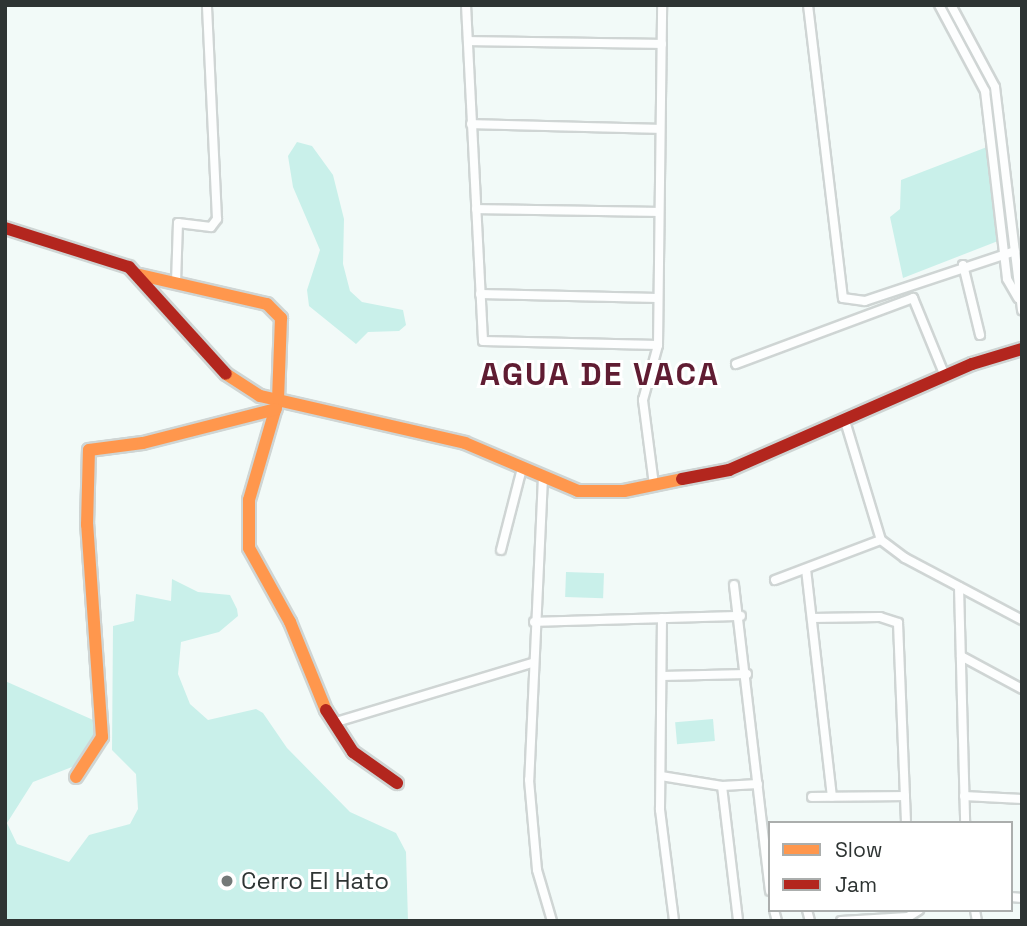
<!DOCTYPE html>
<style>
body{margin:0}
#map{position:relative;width:1027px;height:926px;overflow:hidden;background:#f2faf8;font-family:"Space Grotesk",sans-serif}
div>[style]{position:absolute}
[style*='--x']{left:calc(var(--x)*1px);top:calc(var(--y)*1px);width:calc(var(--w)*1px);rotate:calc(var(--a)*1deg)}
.green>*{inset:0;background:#c9f0ea;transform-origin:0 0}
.roads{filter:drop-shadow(2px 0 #cfd5d4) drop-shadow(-2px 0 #cfd5d4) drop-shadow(0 2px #cfd5d4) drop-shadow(0 -2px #cfd5d4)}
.street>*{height:8px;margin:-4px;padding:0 4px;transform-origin:4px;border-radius:4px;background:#fdfefe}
.slow>*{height:12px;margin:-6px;padding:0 6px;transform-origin:6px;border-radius:6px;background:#ff974d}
.jam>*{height:12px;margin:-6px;padding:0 6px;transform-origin:6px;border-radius:6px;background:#b3261e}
.dots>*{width:19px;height:19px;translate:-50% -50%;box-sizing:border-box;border:4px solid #fff;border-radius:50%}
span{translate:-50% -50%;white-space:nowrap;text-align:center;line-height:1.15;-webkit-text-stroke:6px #fff;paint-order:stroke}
.poi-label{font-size:24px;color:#2e3433}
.left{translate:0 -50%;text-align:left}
.district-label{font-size:32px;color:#601c32;font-weight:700;letter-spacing:2px}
.frame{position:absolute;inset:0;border:7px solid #2e3433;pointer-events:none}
.legend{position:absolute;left:768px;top:821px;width:245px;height:91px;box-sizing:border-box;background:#fff;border:2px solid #abaead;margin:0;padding:9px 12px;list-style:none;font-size:21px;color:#2e3433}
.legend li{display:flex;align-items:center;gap:14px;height:35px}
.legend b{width:35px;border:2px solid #abaead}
</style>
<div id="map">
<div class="green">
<i style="clip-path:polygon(297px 142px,312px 146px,333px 175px,344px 219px,343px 264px,350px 291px,362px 302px,403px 310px,406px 325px,399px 331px,368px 332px,356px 344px,309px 306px,307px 290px,320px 250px,293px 187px,288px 156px)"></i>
<i style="clip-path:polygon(987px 147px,998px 241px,903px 278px,890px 217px,900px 209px,901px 180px)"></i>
<i style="left:566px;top:572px;width:38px;height:25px;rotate:2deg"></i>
<i style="clip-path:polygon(172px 579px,198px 592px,230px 595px,237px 609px,238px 616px,219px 632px,181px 642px,178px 674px,190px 704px,208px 720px,256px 709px,263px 713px,287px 748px,350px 812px,396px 833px,406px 852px,408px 921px,5px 921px,5px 681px,100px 723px,91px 751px,72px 767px,33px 782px,7px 823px,17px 844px,69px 862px,89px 835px,130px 824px,138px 809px,136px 774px,112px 750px,113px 626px,134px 621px,136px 594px,171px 601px)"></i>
<i style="left:713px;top:719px;width:22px;height:38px;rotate:85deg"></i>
</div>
<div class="roads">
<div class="street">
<i style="--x:466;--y:5;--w:336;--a:87.1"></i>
<i style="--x:483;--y:341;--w:175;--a:1.3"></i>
<i style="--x:808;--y:5;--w:295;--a:83.2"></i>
<i style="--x:843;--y:298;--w:22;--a:8"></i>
<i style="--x:865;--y:301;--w:158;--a:-18.4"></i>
<i style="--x:939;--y:5;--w:98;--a:61.9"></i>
<i style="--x:985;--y:91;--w:189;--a:83.3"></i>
<i style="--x:1007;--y:279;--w:22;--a:60"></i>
<i style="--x:951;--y:5;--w:93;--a:61.8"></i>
<i style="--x:995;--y:87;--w:225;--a:83.1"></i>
<i style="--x:468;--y:41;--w:194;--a:0.9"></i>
<i style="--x:471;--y:124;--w:189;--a:1.5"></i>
<i style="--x:476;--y:209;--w:182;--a:0.9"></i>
<i style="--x:963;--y:265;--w:72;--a:76.3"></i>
<i style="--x:176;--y:283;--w:60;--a:-88.1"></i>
<i style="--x:178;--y:223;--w:33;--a:7"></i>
<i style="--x:211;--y:227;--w:10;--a:-53"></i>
<i style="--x:217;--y:219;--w:214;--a:-92.7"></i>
<i style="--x:480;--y:294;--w:178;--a:1.3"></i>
<i style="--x:736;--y:364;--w:189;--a:-20.4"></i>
<i style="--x:913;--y:298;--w:84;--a:67.7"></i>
<i style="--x:845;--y:421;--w:124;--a:73.2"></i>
<i style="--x:881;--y:540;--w:30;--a:37"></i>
<i style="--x:905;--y:558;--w:132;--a:27.9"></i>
<i style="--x:543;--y:477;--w:303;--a:92.6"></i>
<i style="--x:529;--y:780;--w:90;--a:84.9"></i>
<i style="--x:537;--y:870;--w:53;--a:73.6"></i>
<i style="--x:654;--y:485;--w:86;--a:-97.4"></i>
<i style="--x:643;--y:400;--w:57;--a:-74.7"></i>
<i style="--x:658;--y:345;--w:340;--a:-89.3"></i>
<i style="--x:501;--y:550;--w:85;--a:-75.6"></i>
<i style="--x:806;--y:569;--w:229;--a:83.5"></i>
<i style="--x:775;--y:580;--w:113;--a:-20.7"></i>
<i style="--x:734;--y:585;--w:308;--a:83.3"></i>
<i style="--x:959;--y:587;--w:236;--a:88.5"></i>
<i style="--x:662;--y:618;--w:192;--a:90.6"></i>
<i style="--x:660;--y:810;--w:112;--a:82.8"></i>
<i style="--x:812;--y:618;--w:68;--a:-0.8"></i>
<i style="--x:880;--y:617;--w:19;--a:18"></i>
<i style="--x:898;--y:623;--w:200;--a:87.7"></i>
<i style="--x:534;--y:622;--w:207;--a:-1.7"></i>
<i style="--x:961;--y:656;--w:69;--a:28.4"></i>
<i style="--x:662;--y:676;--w:85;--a:-1.3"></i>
<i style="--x:333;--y:723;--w:208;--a:-16.8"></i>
<i style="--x:661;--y:776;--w:62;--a:9.3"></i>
<i style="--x:722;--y:786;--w:36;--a:-3"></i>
<i style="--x:722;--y:786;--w:136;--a:83.2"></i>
<i style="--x:964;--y:796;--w:58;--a:3"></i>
<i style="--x:812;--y:797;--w:93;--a:-0.6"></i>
<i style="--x:1011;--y:897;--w:11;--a:5"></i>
<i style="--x:774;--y:910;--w:11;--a:75"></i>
<i style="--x:807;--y:910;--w:11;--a:75"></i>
<i style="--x:975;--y:910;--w:11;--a:80"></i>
<i style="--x:841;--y:921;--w:67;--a:-3.4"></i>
<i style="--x:908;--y:917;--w:13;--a:-32"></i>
</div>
<div class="slow">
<i style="--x:140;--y:275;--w:130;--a:12.9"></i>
<i style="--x:267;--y:304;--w:20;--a:45"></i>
<i style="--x:281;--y:318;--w:82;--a:92.1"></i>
<i style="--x:278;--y:400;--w:104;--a:106.2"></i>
<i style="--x:249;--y:500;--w:48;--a:90"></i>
<i style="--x:249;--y:548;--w:85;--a:61"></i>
<i style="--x:290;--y:622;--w:95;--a:67.8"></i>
<i style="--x:226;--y:374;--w:40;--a:32.9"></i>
<i style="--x:260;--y:396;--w:210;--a:12.9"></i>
<i style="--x:465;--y:443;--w:123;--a:23"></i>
<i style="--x:578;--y:491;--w:46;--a:0"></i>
<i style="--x:624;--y:491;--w:59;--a:-11.7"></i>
<i style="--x:76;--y:777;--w:48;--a:-57"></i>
<i style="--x:102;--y:737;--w:213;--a:-94"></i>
<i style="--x:87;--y:525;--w:75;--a:-88.5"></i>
<i style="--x:89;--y:450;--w:54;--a:-7.4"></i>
<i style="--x:143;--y:443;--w:137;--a:-14.3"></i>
</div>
<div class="jam">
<i style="--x:5;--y:228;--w:130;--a:17.5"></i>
<i style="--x:129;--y:267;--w:144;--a:47.8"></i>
<i style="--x:682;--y:479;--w:48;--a:-10.8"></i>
<i style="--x:729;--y:470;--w:265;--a:-23.6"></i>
<i style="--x:972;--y:364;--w:52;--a:-16.7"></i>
<i style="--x:326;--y:710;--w:50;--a:57.3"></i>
<i style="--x:353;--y:752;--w:54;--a:35.2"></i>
</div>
</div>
<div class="dots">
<i style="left:227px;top:881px;background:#737978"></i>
</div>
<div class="poi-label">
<span class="left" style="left:241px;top:881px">Cerro El Hato</span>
</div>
<div class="district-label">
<span style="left:600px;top:374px">AGUA DE VACA</span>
</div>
<div class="frame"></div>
<ul class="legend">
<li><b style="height:9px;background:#ff974d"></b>Slow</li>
<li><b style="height:9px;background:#b3261e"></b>Jam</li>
</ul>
</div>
